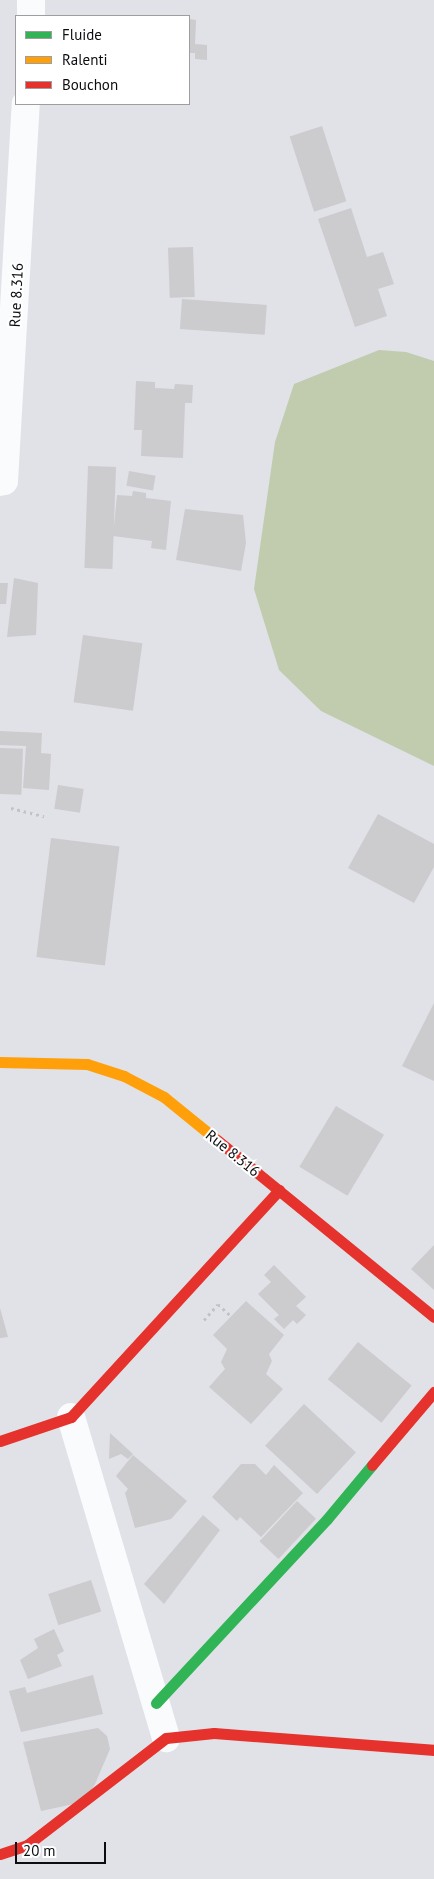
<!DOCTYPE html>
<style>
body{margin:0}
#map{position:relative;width:434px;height:1879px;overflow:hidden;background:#e0e2e8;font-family:"PT Sans",sans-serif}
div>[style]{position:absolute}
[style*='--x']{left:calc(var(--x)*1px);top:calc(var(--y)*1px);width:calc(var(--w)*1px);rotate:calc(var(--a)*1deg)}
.green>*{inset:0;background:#c0ccad}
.building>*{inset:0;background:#cccbcd;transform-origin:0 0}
.path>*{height:3px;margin-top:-1.5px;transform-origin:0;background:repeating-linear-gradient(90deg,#c2c3c4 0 2.5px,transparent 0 6.5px)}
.street>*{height:28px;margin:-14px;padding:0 14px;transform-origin:14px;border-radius:14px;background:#fafbfc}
.fast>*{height:11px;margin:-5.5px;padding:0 5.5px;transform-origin:5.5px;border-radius:5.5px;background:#30b455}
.slow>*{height:11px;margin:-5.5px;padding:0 5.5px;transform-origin:5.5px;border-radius:5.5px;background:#ff9f0a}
.jam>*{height:11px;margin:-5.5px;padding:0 5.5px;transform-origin:5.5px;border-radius:5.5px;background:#e5322d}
span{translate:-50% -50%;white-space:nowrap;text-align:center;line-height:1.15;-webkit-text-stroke:4px #fff;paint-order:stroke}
.street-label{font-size:15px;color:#0c0d10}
.legend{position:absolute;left:15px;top:15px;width:175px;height:90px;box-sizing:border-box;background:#fff;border:1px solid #9e9e9f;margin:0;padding:6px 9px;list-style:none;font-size:15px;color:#0c0d10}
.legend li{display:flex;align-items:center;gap:10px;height:25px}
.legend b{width:25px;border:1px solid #9e9e9f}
.scale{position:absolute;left:15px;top:1842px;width:91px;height:22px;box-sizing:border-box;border:2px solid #0c0d10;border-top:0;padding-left:6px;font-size:15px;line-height:18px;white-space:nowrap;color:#0c0d10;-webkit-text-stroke:4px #fff;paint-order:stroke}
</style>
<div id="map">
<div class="green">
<i style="clip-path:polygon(379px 350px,406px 352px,434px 361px,434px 766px,321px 711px,279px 670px,254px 589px,275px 442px,294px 384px)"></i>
</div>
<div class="building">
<i style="clip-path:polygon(189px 19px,196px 20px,195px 44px,207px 45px,207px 60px,195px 59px,195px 53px,189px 53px)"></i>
<i style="left:322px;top:126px;width:79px;height:34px;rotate:72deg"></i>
<i style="clip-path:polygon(351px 208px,367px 257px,383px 252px,394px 284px,378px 289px,387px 316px,355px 327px,318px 219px)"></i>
<i style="left:193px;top:247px;width:50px;height:25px;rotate:88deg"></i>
<i style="left:182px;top:299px;width:85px;height:30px;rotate:4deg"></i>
<i style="clip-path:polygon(136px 381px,155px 382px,155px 388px,174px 389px,175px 384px,193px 385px,192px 403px,185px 403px,183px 458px,141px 456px,142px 430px,134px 430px)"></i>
<i style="left:88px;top:466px;width:28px;height:102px;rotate:2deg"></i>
<i style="left:129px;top:471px;width:27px;height:15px;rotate:10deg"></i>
<i style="clip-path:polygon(133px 491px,146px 493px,146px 498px,171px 501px,166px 550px,151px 548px,152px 541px,113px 536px,117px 495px,132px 496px)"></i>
<i style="clip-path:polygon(185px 509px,243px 515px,246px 543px,241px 571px,176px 560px)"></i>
<i style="clip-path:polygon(14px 578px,38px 583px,36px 635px,7px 637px)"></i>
<i style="clip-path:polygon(0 583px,8px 583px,6px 604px,0 604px)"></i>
<i style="left:83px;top:635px;width:60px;height:68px;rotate:8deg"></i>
<i style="clip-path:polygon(0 731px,42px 733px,41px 753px,51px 754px,49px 790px,23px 788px,26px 746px,0 745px)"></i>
<i style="left:0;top:748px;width:23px;height:46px;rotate:2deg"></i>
<i style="left:58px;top:785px;width:26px;height:24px;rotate:9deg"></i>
<i style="clip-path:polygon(378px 814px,434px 844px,434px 867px,414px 903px,348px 868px)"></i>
<i style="left:51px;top:838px;width:69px;height:120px;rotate:7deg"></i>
<i style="clip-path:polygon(434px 1003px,434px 1081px,402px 1066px)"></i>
<i style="left:336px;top:1106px;width:56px;height:71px;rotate:31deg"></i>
<i style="clip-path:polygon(434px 1245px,434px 1290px,411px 1269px)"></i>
<i style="clip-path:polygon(274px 1265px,306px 1297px,296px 1306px,306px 1315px,297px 1324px,293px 1320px,284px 1329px,274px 1319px,279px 1315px,258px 1294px,271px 1282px,264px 1275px)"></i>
<i style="clip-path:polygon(246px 1301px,284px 1335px,269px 1354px,272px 1361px,266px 1374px,283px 1389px,251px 1424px,209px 1387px,225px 1369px,221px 1362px,227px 1349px,213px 1335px)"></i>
<i style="clip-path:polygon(0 1308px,8px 1337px,0 1338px)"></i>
<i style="left:358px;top:1342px;width:69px;height:48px;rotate:39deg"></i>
<i style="left:304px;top:1404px;width:71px;height:57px;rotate:43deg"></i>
<i style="clip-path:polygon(110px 1433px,133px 1454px,128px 1459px,121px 1454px,109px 1459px)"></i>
<i style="clip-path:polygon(133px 1455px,187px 1501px,171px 1519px,135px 1528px,125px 1493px,128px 1489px,116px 1476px)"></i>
<i style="clip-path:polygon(241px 1464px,255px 1464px,266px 1475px,274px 1465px,303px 1493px,261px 1537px,240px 1517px,237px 1521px,212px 1497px)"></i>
<i style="left:297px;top:1501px;width:26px;height:55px;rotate:43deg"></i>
<i style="clip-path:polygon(203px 1515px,220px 1530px,164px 1604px,144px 1584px)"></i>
<i style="left:91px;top:1580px;width:33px;height:45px;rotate:72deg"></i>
<i style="clip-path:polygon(54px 1629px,64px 1651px,57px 1655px,62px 1666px,28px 1679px,20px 1660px,38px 1648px,34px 1639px)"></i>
<i style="clip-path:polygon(93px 1675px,103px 1714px,21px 1732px,9px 1691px,25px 1687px,27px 1693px)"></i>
<i style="clip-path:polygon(98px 1728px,107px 1736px,110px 1749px,95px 1784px,83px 1802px,41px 1811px,23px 1742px)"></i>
</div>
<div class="path">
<i style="--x:11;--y:808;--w:34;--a:14"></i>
<i style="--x:204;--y:1320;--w:21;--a:-49"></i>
<i style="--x:218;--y:1304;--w:18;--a:43"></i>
</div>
<div class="street">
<i style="--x:31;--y:16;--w:16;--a:-90"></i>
<i style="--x:0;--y:482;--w:4;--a:-14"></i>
<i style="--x:4;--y:481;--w:378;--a:-86.7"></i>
<i style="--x:71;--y:1417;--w:335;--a:73.5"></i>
</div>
<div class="fast">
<i style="--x:156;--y:1703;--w:251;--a:-47.1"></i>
<i style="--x:327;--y:1519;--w:70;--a:-50.2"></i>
</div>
<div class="slow">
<i style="--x:0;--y:1062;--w:87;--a:1.3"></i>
<i style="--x:87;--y:1064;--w:39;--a:18"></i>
<i style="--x:124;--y:1076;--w:45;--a:27.7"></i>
<i style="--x:164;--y:1097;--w:68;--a:39.1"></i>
</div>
<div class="jam">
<i style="--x:217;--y:1140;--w:280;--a:39.2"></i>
<i style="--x:0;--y:1441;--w:75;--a:-18.7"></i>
<i style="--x:71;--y:1417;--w:308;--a:-47.5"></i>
<i style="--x:372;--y:1465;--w:96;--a:-49.7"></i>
<i style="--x:0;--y:1854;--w:28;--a:-18"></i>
<i style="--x:27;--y:1845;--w:175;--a:-37.6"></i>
<i style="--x:166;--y:1738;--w:48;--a:-5.9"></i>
<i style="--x:214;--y:1733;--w:221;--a:4.4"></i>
</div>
<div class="street-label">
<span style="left:16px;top:295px;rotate:-87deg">Rue 8.316</span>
<span style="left:233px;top:1153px;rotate:39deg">Rue 8.316</span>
</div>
<ul class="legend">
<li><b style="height:6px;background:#30b455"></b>Fluide</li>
<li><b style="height:6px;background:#ff9f0a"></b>Ralenti</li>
<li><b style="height:6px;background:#e5322d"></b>Bouchon</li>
</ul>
<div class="scale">20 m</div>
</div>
